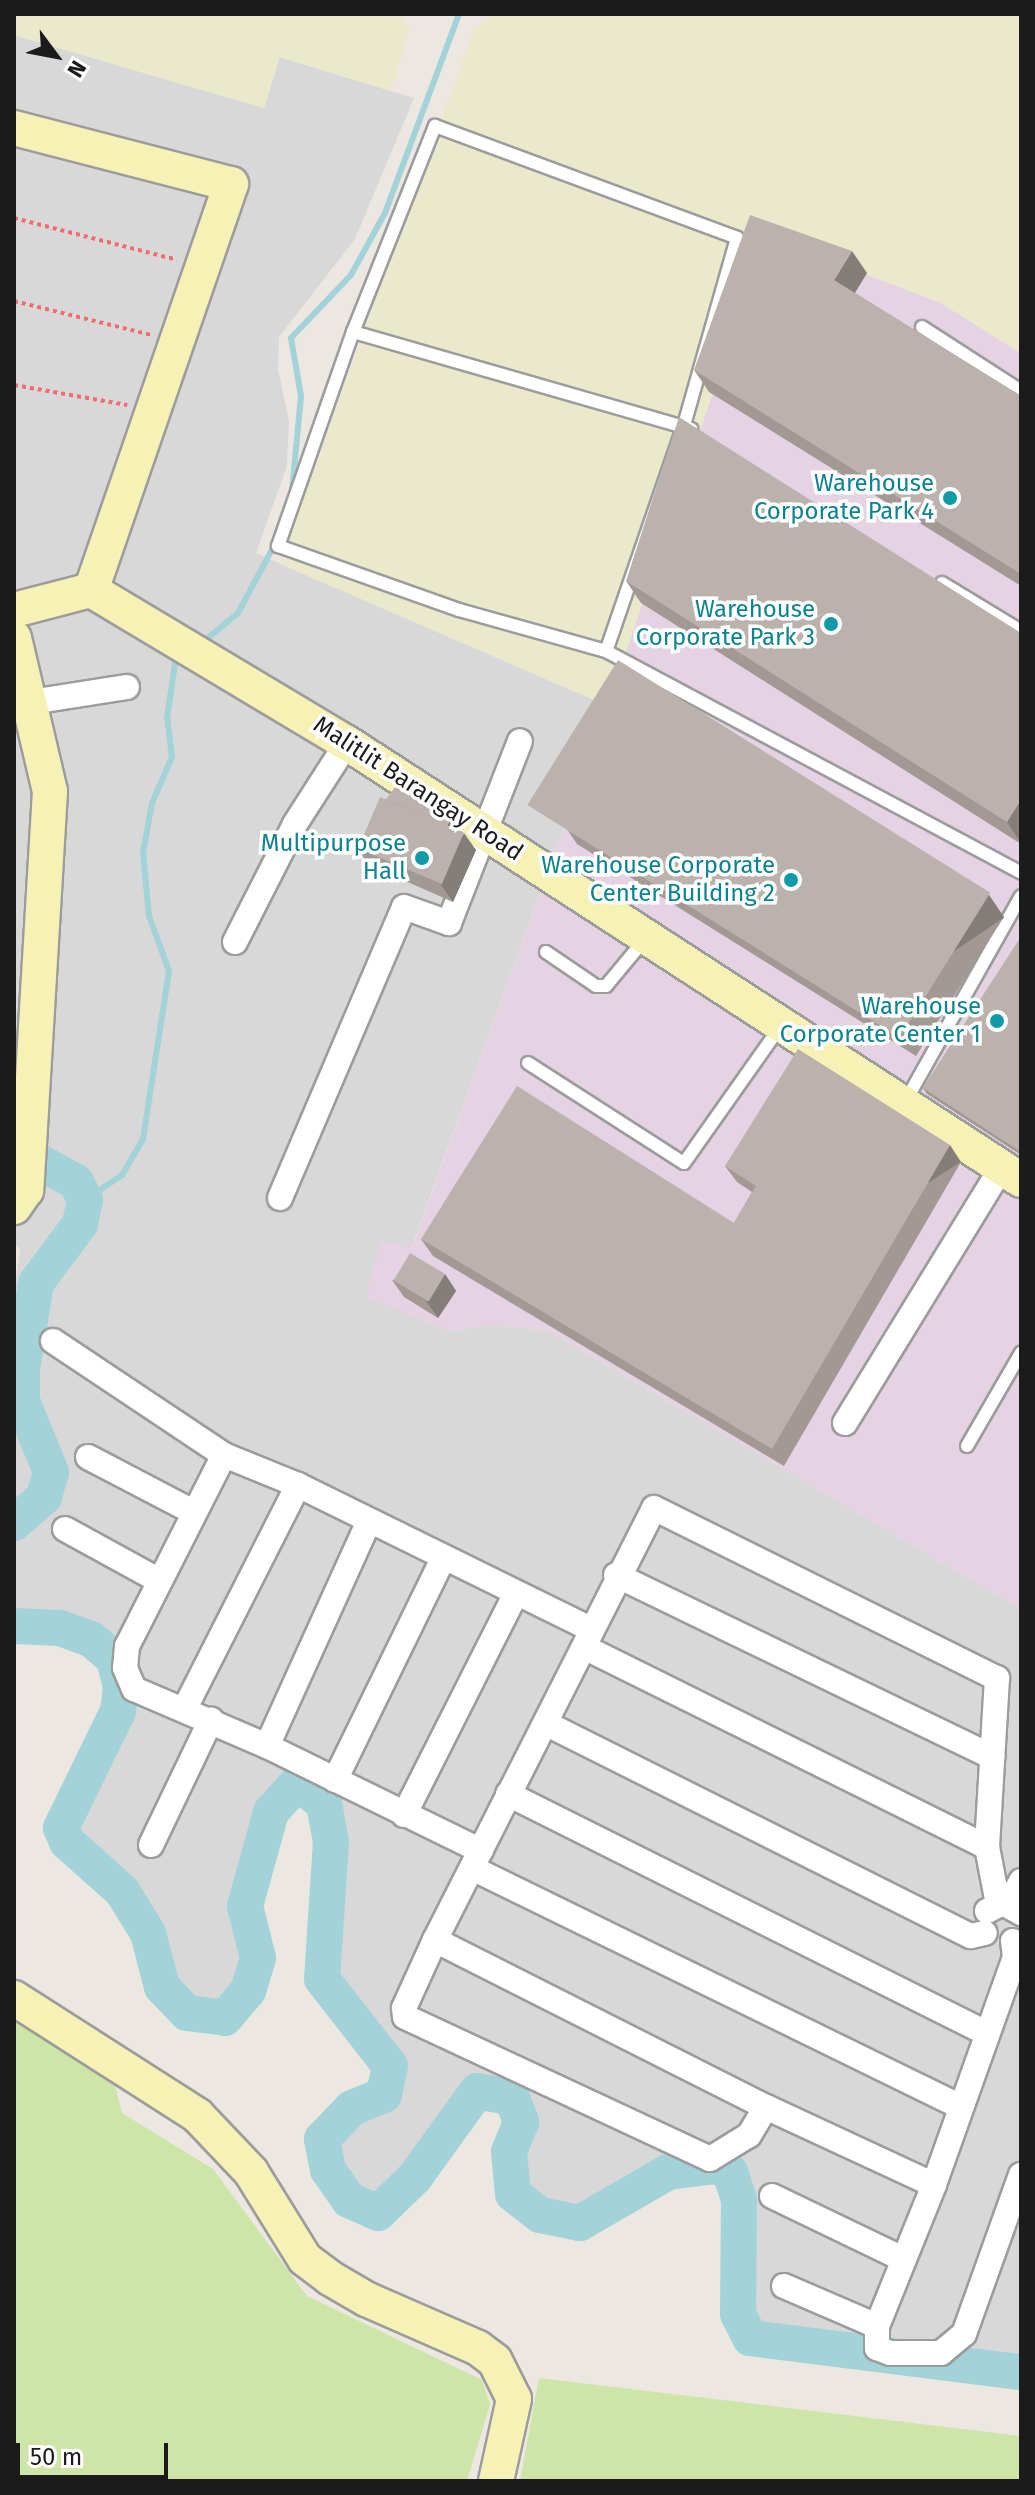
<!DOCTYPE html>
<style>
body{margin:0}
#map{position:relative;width:1035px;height:2495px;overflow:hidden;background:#ece7e1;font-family:"Fira Sans",sans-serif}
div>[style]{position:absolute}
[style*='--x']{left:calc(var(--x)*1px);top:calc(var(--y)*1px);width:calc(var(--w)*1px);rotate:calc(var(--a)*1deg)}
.residential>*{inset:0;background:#d9d8d8}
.industrial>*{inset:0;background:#e5d3e4}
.farmland>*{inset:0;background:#ebe9cc}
.grass>*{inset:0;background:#cee5a8}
.stream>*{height:6px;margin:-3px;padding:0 3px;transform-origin:3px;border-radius:3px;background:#a2d3d8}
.river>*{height:36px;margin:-18px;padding:0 18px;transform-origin:18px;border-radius:18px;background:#a2d3d8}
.path>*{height:4px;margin-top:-2px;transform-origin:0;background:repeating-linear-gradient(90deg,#f36b6e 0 4px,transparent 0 8px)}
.roads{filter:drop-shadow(2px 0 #9c9c9c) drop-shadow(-2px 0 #9c9c9c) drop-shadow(0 2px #9c9c9c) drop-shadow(0 -2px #9c9c9c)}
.lane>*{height:12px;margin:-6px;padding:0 6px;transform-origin:6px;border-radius:6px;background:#fff}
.street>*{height:24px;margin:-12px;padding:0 12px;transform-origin:12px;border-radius:12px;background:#fff}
.secondary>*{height:34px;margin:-17px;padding:0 17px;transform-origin:17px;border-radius:17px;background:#f6f1b5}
.wall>*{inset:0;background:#a29995}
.shaded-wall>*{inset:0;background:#847d79;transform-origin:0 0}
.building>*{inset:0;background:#bcb2ad;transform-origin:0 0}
.dots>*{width:22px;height:22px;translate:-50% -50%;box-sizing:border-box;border:4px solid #fff;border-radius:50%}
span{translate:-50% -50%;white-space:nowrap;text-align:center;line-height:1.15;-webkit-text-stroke:7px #fff;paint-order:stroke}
.culture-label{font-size:24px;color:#0d838f}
.right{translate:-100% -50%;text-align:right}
.street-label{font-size:24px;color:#1b1b1b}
.frame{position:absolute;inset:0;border:16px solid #1b1b1b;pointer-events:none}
.north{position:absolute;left:16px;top:16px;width:80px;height:80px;-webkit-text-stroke:6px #fff;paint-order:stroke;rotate:122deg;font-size:22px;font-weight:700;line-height:32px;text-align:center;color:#1b1b1b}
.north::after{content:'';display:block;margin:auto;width:28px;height:36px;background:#1b1b1b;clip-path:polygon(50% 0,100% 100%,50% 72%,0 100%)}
.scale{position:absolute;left:16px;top:2443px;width:152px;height:36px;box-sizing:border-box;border:4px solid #1b1b1b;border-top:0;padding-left:10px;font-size:24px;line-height:28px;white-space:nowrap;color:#1b1b1b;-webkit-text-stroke:6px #fff;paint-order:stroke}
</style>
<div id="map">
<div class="residential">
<i style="clip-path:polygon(14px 35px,264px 108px,279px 57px,414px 98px,355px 239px,279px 337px,278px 369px,289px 421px,287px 466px,256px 553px,608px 706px,411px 1249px,380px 1242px,449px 1331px,489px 1325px,547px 1330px,1021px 1609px,1021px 2372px,750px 2338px,738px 2314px,739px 2200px,730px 2172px,715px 2166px,668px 2172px,580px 2223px,540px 2215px,513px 2194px,509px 2152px,521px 2122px,511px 2098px,477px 2091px,415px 2177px,378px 2213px,349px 2200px,328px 2170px,322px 2139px,352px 2108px,384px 2095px,390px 2066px,322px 1979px,331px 1841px,324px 1803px,297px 1783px,271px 1812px,245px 1906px,258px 1958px,248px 1991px,225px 2018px,187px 2013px,162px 1987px,148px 1933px,122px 1891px,67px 1842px,61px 1828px,65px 1814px,118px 1711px,121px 1687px,114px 1659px,91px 1639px,60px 1628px,14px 1624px,14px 1534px,29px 1515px,14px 1523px,14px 1294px,20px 1249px,14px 1243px)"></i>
</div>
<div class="industrial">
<i style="clip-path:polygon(765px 236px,939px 302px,1021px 353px,1021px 1609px,547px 1330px,489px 1325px,449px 1331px,366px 1297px,380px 1241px,412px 1248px,608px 706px)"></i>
</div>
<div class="farmland">
<i style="clip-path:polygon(14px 14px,398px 14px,410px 27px,391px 91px,280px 57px,264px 108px,14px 35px)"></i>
<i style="clip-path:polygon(493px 14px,1021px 14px,1021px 353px,939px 302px,765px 237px,608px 706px,280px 564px,474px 30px)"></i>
</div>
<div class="grass">
<i style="clip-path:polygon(14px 2011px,113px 2077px,122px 2113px,213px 2169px,307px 2296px,482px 2380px,490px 2404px,467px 2481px,14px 2481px)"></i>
<i style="clip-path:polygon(539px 2378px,1021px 2436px,1021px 2481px,520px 2481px)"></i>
</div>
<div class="stream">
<i style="--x:292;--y:491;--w:95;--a:-84.6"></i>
<i style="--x:301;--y:396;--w:59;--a:-99.8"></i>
<i style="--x:291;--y:338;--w:87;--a:-46.4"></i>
<i style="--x:351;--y:275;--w:71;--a:-61.3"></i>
<i style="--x:385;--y:213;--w:212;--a:-69.6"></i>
<i style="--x:203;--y:642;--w:45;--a:-39.6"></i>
<i style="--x:238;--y:613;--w:78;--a:-61.8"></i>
<i style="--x:85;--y:1200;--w:45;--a:-34"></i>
<i style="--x:122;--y:1175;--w:42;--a:-59.7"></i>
<i style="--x:143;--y:1139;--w:170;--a:-81.2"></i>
<i style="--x:169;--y:971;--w:59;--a:-110"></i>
<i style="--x:149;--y:916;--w:63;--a:-95.4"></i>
<i style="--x:143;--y:853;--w:51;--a:-79.8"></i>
<i style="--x:152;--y:803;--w:50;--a:-66.5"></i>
<i style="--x:172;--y:757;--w:39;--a:-97"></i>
<i style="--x:167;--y:718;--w:55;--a:-81.6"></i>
<i style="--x:175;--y:664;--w:12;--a:-35"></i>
</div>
<div class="river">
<i style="--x:14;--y:1148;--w:71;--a:28.7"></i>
<i style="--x:76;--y:1182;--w:20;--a:63"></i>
<i style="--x:85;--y:1200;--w:25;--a:102"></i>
<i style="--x:80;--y:1224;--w:74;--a:126.7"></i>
<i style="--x:36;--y:1283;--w:87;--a:99.2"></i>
<i style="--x:22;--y:1369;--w:32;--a:90"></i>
<i style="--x:22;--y:1401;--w:77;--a:67.8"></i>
<i style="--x:51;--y:1472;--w:26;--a:106"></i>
<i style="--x:44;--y:1497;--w:40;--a:139"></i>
<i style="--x:14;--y:1626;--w:46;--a:2.5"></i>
<i style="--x:60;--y:1628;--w:33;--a:20"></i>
<i style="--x:91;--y:1639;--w:30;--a:41"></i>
<i style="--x:114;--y:1659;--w:29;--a:76"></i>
<i style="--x:121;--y:1687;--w:24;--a:97"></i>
<i style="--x:118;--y:1711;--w:130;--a:116"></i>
<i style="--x:61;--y:1828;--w:15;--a:67"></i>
<i style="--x:67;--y:1842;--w:74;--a:41.7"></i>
<i style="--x:122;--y:1891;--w:49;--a:58.2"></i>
<i style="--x:148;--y:1933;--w:56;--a:75.5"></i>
<i style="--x:162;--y:1987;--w:36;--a:46"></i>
<i style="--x:187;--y:2013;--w:38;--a:7"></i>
<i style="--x:225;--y:2018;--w:35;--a:-50"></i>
<i style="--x:248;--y:1991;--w:34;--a:-73"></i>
<i style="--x:258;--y:1958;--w:54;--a:-104"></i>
<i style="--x:245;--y:1906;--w:98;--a:-74.5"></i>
<i style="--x:271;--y:1812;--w:39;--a:-48"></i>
<i style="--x:297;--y:1783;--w:34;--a:37"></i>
<i style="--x:324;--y:1803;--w:39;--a:80"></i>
<i style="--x:331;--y:1841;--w:138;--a:93.7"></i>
<i style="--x:322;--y:1979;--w:110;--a:52"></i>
<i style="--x:390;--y:2066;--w:30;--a:102"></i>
<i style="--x:384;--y:2095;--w:35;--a:158"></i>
<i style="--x:352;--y:2108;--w:43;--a:134.1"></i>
<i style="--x:322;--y:2139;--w:32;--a:79"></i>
<i style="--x:328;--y:2170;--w:37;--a:55"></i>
<i style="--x:349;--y:2200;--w:32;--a:24"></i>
<i style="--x:378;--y:2213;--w:52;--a:-44.2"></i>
<i style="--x:415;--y:2177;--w:106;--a:-54.2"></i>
<i style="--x:477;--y:2091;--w:36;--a:11"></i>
<i style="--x:512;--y:2098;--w:26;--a:69"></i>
<i style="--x:521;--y:2122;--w:32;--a:112"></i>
<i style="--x:509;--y:2152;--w:42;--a:84.6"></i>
<i style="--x:513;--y:2194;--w:34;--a:38"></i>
<i style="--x:540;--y:2215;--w:41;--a:11.3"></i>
<i style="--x:580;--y:2223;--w:102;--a:-30.1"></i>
<i style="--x:668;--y:2172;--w:47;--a:-7.3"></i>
<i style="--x:715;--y:2166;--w:16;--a:22"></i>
<i style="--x:730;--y:2172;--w:29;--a:72"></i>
<i style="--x:739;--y:2200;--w:114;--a:90.5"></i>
<i style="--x:738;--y:2314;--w:27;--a:63"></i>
<i style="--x:750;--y:2338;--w:273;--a:7.2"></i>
</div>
<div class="path">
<i style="--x:14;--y:218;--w:168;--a:14.4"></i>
<i style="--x:14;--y:301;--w:141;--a:13.9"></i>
<i style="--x:14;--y:385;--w:115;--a:10"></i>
</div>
<div class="roads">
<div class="lane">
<i style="--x:435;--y:126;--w:322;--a:20.3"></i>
<i style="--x:737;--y:238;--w:194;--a:105.8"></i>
<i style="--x:684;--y:425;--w:239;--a:109"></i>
<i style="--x:606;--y:651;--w:153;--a:-164.4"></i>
<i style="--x:459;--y:610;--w:192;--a:-160.5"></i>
<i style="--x:278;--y:546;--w:227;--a:-70.7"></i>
<i style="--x:353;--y:332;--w:222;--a:-68.3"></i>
<i style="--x:922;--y:327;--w:118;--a:32.9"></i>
<i style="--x:353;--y:332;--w:352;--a:16"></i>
<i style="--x:942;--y:583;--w:92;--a:31.3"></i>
<i style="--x:606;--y:651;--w:471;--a:28.1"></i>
<i style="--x:546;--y:952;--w:60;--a:34.2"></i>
<i style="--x:596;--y:986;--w:10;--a:0"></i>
<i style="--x:606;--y:986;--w:61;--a:-50.3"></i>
<i style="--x:528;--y:1063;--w:185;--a:32.7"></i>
<i style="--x:684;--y:1163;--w:166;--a:-54.8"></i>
<i style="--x:905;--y:1102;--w:236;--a:-60.6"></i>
<i style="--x:967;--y:1446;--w:108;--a:-59.9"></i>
</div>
<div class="street">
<i style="--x:31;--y:702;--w:97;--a:-8.9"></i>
<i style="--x:235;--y:942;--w:132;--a:-63"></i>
<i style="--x:295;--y:824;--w:96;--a:-57.3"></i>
<i style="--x:280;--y:1198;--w:316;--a:-66.9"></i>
<i style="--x:404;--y:907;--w:48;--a:19.6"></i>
<i style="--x:449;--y:923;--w:195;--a:-68.7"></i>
<i style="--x:53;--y:1341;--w:206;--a:33.7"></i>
<i style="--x:224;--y:1455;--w:80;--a:22.1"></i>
<i style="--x:298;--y:1485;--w:326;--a:26.2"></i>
<i style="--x:845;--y:1423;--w:300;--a:-58.5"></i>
<i style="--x:224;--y:1455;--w:214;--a:116.9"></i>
<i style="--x:127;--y:1646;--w:22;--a:95"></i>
<i style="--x:125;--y:1668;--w:23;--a:67"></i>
<i style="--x:134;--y:1689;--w:145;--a:23.2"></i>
<i style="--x:267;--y:1746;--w:238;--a:26.1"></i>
<i style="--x:88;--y:1457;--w:119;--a:27.6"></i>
<i style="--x:65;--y:1529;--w:106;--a:28.7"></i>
<i style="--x:616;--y:1575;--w:418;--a:25.8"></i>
<i style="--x:586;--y:1648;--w:448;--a:26.4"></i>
<i style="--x:185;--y:1708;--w:250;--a:-63.1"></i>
<i style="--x:547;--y:1724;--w:474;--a:26.6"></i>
<i style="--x:971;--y:1936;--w:14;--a:-12"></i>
<i style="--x:267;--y:1746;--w:247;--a:-65.6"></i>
<i style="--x:335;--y:1780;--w:246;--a:-64"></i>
<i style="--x:508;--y:1794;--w:534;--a:26.57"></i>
<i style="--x:404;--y:1815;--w:246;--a:-63.2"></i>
<i style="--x:151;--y:1845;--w:139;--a:-64.4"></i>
<i style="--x:472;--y:1868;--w:542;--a:26.05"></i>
<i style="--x:1009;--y:1903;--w:25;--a:-61"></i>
<i style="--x:987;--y:1911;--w:18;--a:-27"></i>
<i style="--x:1003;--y:1903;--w:21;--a:29"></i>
<i style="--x:435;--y:1940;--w:371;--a:26.8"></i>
<i style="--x:766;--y:2107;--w:185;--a:24.9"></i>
<i style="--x:1013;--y:1941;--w:16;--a:83"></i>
<i style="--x:1015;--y:1957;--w:242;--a:109.6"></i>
<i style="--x:934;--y:2185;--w:152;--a:112"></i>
<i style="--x:877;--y:2326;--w:22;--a:90"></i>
<i style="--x:877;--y:2348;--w:14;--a:21"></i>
<i style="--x:890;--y:2353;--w:51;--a:0"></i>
<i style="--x:941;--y:2353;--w:30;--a:-40"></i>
<i style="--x:964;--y:2334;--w:169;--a:-70.3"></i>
<i style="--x:766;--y:2107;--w:33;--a:121"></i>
<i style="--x:749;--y:2135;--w:46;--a:148.4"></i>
<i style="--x:710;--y:2159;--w:336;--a:-155"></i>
<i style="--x:405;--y:2017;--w:9;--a:-96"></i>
<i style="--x:404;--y:2008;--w:75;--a:-65.5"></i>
<i style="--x:435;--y:1940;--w:484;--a:-63.1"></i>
<i style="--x:654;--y:1508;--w:383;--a:26.4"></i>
<i style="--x:997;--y:1678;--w:169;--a:93.4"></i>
<i style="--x:987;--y:1847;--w:58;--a:79.1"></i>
<i style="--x:772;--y:2196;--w:145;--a:25.7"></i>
<i style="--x:784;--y:2286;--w:101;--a:23.3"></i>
</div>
<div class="secondary">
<i style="--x:14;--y:128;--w:224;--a:14.5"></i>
<i style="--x:231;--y:184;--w:429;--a:109"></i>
<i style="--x:91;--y:590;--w:298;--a:30.9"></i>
<i style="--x:347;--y:743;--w:803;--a:32.96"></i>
<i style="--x:14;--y:610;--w:80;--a:-14.6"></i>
<i style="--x:14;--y:638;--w:157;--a:76.8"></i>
<i style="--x:50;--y:791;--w:400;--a:93.4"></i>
<i style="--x:26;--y:1190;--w:21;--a:125"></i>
<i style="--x:14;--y:1998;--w:217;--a:32.6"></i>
<i style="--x:197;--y:2115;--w:79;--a:46.5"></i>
<i style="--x:251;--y:2172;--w:102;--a:58.2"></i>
<i style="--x:305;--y:2259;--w:31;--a:37"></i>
<i style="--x:330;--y:2278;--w:42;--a:30.3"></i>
<i style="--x:366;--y:2299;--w:122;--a:23.6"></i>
<i style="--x:478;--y:2348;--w:21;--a:37"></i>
<i style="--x:495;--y:2361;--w:42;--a:63.4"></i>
<i style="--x:514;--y:2399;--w:84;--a:102.4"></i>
</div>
</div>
<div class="wall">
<i style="clip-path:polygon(867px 273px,855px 293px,1021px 396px,1021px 586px,709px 392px,694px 370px)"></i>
<i style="clip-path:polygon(626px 581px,1021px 633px,1021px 844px,641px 603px)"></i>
<i style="clip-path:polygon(386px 799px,459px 829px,458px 830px,476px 850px,453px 902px,369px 865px,358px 849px)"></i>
<i style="clip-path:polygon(562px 822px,989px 895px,1004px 917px,916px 1056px,577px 844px)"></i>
<i style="clip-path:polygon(1021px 937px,1021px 1155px,927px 1094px,923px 1088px)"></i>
<i style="clip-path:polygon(961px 1162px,784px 1466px,433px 1256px,421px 1239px,734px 1223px,752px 1192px,737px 1182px,725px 1166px)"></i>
<i style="clip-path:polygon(445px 1274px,456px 1291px,438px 1318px,404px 1297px,392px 1280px)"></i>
</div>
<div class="shaded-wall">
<i style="clip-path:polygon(852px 251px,867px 273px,849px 302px,834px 280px)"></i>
<i style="clip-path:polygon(1021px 800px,1021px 843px,1007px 822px)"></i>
<i style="clip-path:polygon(451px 817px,459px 829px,454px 840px,446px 829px)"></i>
<i style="clip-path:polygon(464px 833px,476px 850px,453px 902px,441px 885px)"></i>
<i style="left:989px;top:895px;width:27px;height:165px;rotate:56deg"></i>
<i style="left:950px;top:1145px;width:20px;height:352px;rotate:57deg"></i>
<i style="clip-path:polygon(445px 1274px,456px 1291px,438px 1318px,426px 1301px)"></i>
</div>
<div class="building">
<i style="clip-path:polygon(750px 215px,852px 251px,834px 280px,1021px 396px,1021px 574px,694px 370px)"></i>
<i style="clip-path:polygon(679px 417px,1021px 633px,1021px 800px,1007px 822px,626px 581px)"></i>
<i style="left:618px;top:660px;width:439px;height:171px;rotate:32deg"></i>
<i style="clip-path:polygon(396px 786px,451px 817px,447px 826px,386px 799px)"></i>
<i style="left:380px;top:797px;width:91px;height:56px;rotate:23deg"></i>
<i style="clip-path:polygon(1021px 937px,1021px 1152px,923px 1088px)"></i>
<i style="clip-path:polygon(798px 1049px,950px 1145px,772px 1449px,421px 1239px,517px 1086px,734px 1223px,756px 1186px,725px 1166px)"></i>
<i style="left:410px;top:1253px;width:41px;height:32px;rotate:31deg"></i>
</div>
<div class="dots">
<i style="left:950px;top:498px;background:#0f9aa8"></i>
<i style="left:831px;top:624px;background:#0f9aa8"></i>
<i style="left:422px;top:858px;background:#0f9aa8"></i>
<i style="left:791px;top:880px;background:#0f9aa8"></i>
<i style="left:997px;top:1021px;background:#0f9aa8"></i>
</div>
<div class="culture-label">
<span class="right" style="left:934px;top:498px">Warehouse<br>Corporate Park 4</span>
<span class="right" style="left:815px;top:624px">Warehouse<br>Corporate Park 3</span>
<span class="right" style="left:406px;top:858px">Multipurpose<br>Hall</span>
<span class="right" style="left:775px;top:880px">Warehouse Corporate<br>Center Building 2</span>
<span class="right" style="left:981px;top:1021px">Warehouse<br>Corporate Center 1</span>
</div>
<div class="street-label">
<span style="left:418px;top:789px;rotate:33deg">Malitlit Barangay Road</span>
</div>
<div class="frame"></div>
<div class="north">N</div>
<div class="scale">50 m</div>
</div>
